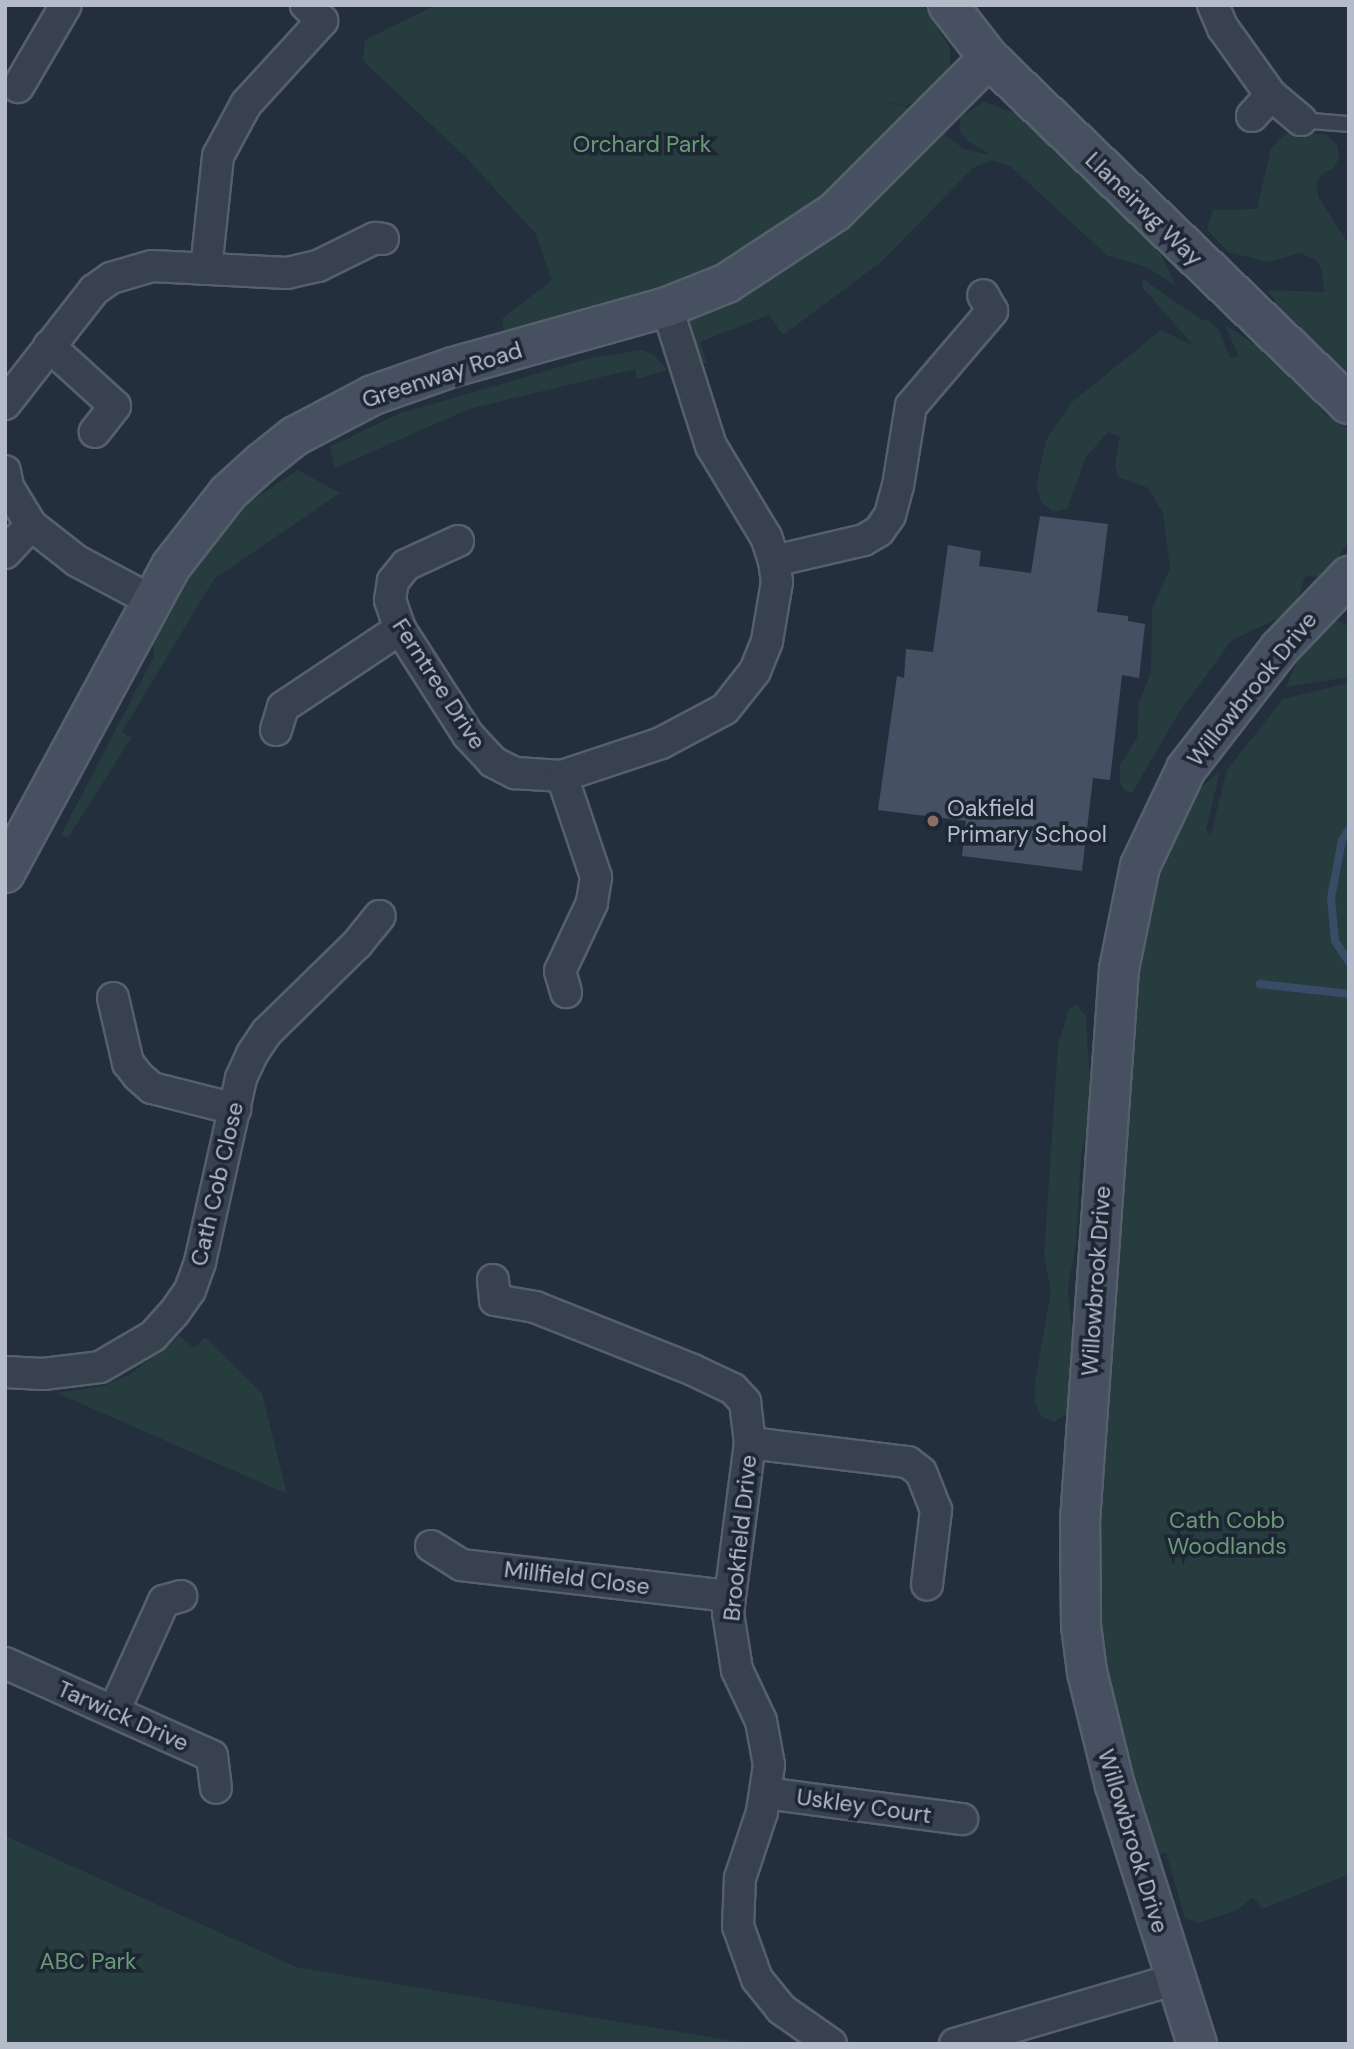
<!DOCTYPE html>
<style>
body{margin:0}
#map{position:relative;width:1354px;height:2049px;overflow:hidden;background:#242f3e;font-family:"DM Sans",sans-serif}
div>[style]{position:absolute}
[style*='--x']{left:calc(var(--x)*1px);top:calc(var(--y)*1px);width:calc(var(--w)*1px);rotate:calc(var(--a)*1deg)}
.green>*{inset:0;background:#263c3f}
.stream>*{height:8px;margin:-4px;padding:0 4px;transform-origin:4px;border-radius:4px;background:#394c67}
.building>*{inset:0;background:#455162}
.roads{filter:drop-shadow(2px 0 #565f6c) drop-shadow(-2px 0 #565f6c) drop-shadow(0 2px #565f6c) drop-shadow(0 -2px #565f6c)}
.lane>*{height:14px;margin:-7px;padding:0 7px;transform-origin:7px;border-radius:7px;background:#38414e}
.street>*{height:30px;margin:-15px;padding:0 15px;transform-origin:15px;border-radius:15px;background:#38414e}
.secondary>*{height:38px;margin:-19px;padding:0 19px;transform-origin:19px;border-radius:19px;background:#465061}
.dots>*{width:19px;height:19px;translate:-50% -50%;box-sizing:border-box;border:4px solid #1d2633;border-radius:50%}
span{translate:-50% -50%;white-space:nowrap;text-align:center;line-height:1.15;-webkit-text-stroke:7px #1d2633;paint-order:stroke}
.park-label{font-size:23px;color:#6b9a76}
.street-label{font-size:23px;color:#b4bcc9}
.poi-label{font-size:23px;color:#b4bcc9}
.left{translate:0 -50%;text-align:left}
.frame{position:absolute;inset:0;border:7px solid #b4bcc9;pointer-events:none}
</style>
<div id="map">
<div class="green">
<i style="clip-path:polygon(436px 5px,923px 5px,950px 48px,950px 65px,941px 85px,906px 106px,868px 97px,906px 107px,910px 114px,831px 195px,779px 230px,722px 262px,646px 292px,504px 331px,502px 319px,552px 280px,535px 233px,467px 158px,363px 61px,365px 40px)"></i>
<i style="clip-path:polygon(984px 102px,1019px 114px,1101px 186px,1155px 241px,1176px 286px,1147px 267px,1108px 256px,1011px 167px,992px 160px,973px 168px,882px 261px,783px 335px,769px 315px,700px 342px,707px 364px,696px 359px,685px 329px,694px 317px,760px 286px,850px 227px,935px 138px,944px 134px,964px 149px,991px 155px,969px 142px,959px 130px,961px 117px)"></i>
<i style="clip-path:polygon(1301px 132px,1326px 135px,1337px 145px,1339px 158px,1334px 168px,1322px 174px,1316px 184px,1319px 198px,1349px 245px,1349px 380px,1306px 342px,1267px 290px,1324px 292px,1322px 270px,1315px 259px,1299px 253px,1268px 262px,1228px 252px,1207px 229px,1213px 210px,1257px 209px,1271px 148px,1285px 134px)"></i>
<i style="clip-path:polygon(1143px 279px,1203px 321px,1207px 319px,1219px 330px,1230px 358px,1239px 357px,1225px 325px,1288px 367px,1327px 404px,1322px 412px,1349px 429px,1349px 542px,1323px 577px,1305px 576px,1297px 603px,1285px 615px,1232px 640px,1181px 709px,1132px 793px,1124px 790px,1120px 781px,1120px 765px,1137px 738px,1139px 703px,1151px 672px,1152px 609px,1170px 568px,1163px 513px,1148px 488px,1118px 477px,1115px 464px,1120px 437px,1108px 432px,1086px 457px,1067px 509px,1053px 512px,1042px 503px,1036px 487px,1046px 440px,1072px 402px,1161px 330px,1195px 347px,1142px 287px)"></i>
<i style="clip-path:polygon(641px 350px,654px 355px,667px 370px,637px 379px,635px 369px,469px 409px,335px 468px,330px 447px,398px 414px,587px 359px)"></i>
<i style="clip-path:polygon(298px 470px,340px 493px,214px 579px,122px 732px,131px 738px,68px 838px,61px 835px,154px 656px,151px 624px,236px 511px)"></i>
<i style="clip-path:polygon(1328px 616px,1349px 626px,1349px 677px,1286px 687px,1308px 637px)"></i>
<i style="clip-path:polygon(1349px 683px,1349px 1874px,1262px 1909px,1253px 1897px,1237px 1910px,1198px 1923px,1185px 1918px,1166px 1852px,1159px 1854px,1108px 1689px,1093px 1601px,1137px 933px,1182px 804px,1220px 771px,1206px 829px,1211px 835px,1227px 770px,1283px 699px)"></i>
<i style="clip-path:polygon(1076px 1005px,1086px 1016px,1091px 1109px,1081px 1154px,1076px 1243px,1068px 1287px,1073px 1347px,1071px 1400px,1065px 1415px,1054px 1422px,1041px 1416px,1035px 1403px,1035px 1381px,1051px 1291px,1044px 1256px,1058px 1045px,1069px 1009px)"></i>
<i style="clip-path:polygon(180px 1336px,194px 1348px,205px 1337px,262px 1393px,287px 1494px,57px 1393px,103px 1386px,129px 1375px)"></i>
<i style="clip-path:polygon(5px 1836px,296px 1967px,751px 2044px,5px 2044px)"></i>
</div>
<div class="stream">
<i style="--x:1349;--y:829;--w:13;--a:122"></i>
<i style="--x:1342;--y:840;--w:59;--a:100.7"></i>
<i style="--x:1331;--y:898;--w:43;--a:84.7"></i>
<i style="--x:1335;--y:941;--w:25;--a:56"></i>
<i style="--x:1260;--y:984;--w:90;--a:6.4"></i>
</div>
<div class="building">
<i style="clip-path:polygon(1040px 516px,1108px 524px,1097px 612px,1128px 616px,1128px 621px,1145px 624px,1139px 678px,1122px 675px,1110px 780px,1093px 778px,1082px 871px,962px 856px,966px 821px,878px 810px,897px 676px,904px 678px,906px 649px,933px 652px,948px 545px,981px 551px,979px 566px,1031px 573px)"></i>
</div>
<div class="roads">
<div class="lane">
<i style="--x:1301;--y:120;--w:48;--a:4.8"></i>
</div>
<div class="street">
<i style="--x:1213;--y:5;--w:25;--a:67"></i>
<i style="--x:1223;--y:28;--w:82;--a:54.4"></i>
<i style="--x:1271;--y:95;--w:39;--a:40"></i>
<i style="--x:18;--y:87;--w:95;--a:-59.7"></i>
<i style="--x:1252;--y:116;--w:28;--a:-48"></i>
<i style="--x:206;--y:269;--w:114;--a:-83.9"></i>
<i style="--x:218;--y:156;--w:59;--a:-61.7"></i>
<i style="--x:246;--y:104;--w:113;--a:-47.5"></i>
<i style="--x:322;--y:21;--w:23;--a:-135"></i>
<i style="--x:49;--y:346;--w:89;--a:42.3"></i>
<i style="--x:115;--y:406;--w:33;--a:128"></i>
<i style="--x:5;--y:404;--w:145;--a:-52"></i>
<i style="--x:94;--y:290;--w:21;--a:-35"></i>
<i style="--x:111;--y:278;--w:43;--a:-16.3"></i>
<i style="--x:152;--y:266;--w:135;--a:3"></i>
<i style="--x:287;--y:273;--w:32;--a:-13"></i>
<i style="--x:318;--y:266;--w:64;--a:-26.2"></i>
<i style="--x:375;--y:238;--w:8;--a:7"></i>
<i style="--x:5;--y:471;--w:16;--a:79"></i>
<i style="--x:8;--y:487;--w:44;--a:58.8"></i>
<i style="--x:31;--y:525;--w:58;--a:38"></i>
<i style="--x:77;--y:561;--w:83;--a:28.1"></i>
<i style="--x:458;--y:541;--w:57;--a:155.2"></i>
<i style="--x:406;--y:565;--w:21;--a:129"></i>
<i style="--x:393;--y:581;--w:19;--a:99"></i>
<i style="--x:390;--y:600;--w:31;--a:71"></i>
<i style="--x:400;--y:629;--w:126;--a:57.3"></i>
<i style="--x:468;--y:735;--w:37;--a:47"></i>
<i style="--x:493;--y:762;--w:25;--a:27"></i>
<i style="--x:515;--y:773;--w:47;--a:3.7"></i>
<i style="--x:562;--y:776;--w:104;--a:-18.4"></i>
<i style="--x:661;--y:743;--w:72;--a:-28"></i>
<i style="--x:725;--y:709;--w:48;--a:-51.7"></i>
<i style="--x:755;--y:671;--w:32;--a:-68"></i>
<i style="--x:767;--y:641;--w:60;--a:-80.4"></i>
<i style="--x:777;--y:582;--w:21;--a:-98"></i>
<i style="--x:774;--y:561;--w:25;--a:-108"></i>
<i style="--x:766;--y:537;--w:106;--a:-121.1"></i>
<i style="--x:711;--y:446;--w:146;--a:-107.6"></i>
<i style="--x:5;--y:553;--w:38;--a:-47"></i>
<i style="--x:774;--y:561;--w:92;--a:-13.1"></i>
<i style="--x:864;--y:540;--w:17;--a:-31"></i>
<i style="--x:879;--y:531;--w:19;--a:-55"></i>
<i style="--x:890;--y:515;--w:30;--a:-75"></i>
<i style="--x:898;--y:486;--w:81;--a:-80.8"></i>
<i style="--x:911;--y:406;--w:125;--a:-49.5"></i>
<i style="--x:992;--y:311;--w:18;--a:-119"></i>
<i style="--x:276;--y:730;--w:24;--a:-73"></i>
<i style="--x:283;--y:707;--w:141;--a:-33.7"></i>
<i style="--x:562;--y:776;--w:107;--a:71.4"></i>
<i style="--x:596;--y:877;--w:26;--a:99"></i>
<i style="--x:592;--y:903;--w:75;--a:115.2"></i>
<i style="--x:560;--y:971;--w:22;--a:74"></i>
<i style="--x:113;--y:998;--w:67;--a:77"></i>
<i style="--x:128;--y:1063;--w:16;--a:52"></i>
<i style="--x:138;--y:1076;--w:18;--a:41"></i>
<i style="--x:152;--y:1088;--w:86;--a:14.2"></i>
<i style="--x:493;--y:1280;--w:20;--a:84"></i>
<i style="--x:495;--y:1300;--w:41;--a:9.9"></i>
<i style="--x:535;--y:1307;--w:170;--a:21.7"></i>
<i style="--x:693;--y:1370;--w:44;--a:25.4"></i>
<i style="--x:733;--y:1389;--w:18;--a:47"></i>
<i style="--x:745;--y:1402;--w:41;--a:83"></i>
<i style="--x:750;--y:1443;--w:171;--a:97.4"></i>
<i style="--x:728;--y:1613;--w:58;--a:81"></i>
<i style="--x:737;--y:1670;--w:56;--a:64.8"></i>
<i style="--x:761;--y:1721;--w:45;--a:79.7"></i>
<i style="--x:769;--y:1765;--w:48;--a:98.5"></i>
<i style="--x:762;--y:1812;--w:70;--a:108.4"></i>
<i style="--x:740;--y:1878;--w:48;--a:92.4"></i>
<i style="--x:738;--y:1926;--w:56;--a:70.3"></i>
<i style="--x:757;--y:1979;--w:38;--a:51"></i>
<i style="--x:781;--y:2009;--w:61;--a:35"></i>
<i style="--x:5;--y:1372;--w:38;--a:3"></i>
<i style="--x:43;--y:1374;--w:57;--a:-7"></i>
<i style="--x:100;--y:1367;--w:61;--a:-30.3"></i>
<i style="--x:153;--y:1336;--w:31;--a:-48"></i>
<i style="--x:174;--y:1313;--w:28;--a:-55"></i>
<i style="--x:190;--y:1290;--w:30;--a:-70"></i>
<i style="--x:200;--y:1262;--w:189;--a:-77.4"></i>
<i style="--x:241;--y:1078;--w:26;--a:-65"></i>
<i style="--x:252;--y:1054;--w:27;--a:-56"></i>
<i style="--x:267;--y:1032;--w:126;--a:-44.4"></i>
<i style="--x:357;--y:944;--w:36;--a:-51"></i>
<i style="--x:750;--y:1443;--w:159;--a:6.9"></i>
<i style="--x:908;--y:1462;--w:16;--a:38"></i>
<i style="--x:921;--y:1472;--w:41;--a:68.5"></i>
<i style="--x:936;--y:1510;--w:75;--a:96.9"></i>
<i style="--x:431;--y:1546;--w:36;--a:32"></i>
<i style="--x:461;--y:1565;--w:270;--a:6.6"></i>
<i style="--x:5;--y:1663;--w:227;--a:24.2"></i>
<i style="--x:212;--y:1756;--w:32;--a:83"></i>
<i style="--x:114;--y:1711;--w:121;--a:-65.6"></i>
<i style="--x:164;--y:1601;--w:18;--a:-16"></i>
<i style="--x:766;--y:1793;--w:198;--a:7.6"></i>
<i style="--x:955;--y:2044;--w:230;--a:-16.4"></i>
</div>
<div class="secondary">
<i style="--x:948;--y:5;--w:67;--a:52.3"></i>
<i style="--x:989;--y:58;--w:499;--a:43.9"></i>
<i style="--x:5;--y:873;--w:349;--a:-61.6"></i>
<i style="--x:171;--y:566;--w:93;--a:-52"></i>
<i style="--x:228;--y:493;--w:45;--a:-42.3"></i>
<i style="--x:261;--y:463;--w:43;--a:-38.5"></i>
<i style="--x:295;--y:436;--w:88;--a:-27.7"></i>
<i style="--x:373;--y:395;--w:85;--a:-19.3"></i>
<i style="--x:453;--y:367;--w:222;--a:-15.7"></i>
<i style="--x:667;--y:307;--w:65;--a:-21.8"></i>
<i style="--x:727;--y:283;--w:129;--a:-33.3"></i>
<i style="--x:835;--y:212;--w:218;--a:-45"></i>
<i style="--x:1197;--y:2044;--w:271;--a:-107.6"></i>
<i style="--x:1115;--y:1786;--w:117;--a:-103.8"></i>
<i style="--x:1087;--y:1672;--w:46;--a:-97.4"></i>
<i style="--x:1081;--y:1626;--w:105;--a:-90.5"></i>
<i style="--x:1080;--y:1521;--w:553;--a:-85.96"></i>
<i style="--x:1119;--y:969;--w:105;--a:-78.5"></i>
<i style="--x:1140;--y:866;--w:107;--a:-64.6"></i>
<i style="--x:1186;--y:769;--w:153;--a:-52.2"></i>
<i style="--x:1280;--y:648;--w:100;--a:-46.2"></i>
</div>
</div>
<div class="dots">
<i style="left:933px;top:821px;background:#8d6e63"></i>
</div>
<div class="park-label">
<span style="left:642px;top:144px">Orchard Park</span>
<span style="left:1227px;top:1533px">Cath Cobb<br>Woodlands</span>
<span style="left:88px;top:1961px">ABC Park</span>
</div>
<div class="street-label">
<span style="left:1144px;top:209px;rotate:44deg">Llaneirwg Way</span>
<span style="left:442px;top:375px;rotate:-18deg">Greenway Road</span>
<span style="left:439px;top:684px;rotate:57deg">Ferntree Drive</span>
<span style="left:1252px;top:689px;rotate:-51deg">Willowbrook Drive</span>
<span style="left:217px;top:1184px;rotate:-77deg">Cath Cob Close</span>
<span style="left:1096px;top:1281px;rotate:-86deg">Willowbrook Drive</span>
<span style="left:740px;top:1538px;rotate:-84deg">Brookfield Drive</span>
<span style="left:577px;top:1578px;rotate:7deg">Millfield Close</span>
<span style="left:123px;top:1716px;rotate:24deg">Tarwick Drive</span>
<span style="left:864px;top:1806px;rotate:8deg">Uskley Court</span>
<span style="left:1133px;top:1841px;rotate:73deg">Willowbrook Drive</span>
</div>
<div class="poi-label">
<span class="left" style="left:947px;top:821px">Oakfield<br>Primary School</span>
</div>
<div class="frame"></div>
</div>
